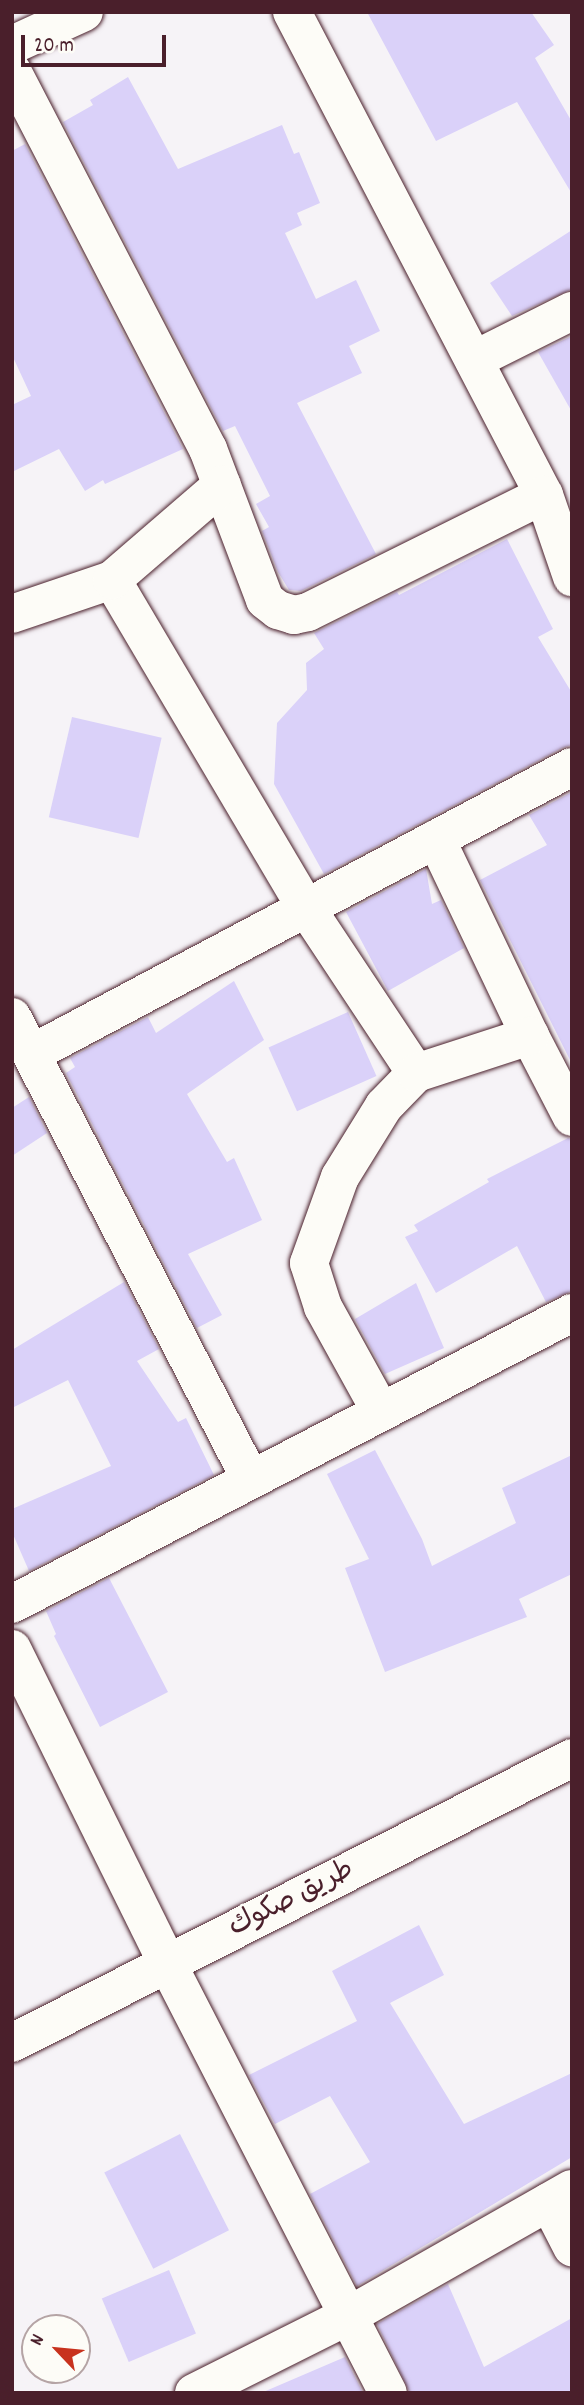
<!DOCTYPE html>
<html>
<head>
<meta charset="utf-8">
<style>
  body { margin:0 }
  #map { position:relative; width:584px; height:2405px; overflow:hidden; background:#f6f3f7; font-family:Dekko,"Playpen Sans Arabic",sans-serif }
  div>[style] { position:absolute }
  .building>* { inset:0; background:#dad1f9; transform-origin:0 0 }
  .roads { filter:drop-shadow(0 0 2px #4a1f2b) drop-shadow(0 0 2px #4a1f2b) }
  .minor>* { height:38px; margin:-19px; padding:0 19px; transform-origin:19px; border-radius:19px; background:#fdfcf7 }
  span { translate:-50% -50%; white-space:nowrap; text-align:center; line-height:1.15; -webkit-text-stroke:5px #fdfcf7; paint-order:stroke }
  .street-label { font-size:28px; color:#4a1f2b }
  .frame { position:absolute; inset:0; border:14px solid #4a1f2b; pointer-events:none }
  .north { position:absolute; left:21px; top:2314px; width:70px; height:70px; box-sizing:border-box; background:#fdfcf7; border:2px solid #b5a4a5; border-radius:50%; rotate:296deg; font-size:19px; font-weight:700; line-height:28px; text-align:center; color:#4a1f2b }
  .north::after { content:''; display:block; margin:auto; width:24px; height:32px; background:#c8321e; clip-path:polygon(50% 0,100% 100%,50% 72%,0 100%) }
  .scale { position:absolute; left:21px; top:35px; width:145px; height:32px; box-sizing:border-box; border:4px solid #4a1f2b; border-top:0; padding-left:9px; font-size:21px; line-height:24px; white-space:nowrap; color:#4a1f2b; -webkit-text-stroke:5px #fdfcf7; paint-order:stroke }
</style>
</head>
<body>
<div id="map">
  <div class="building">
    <div style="clip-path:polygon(367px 12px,531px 12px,554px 45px,535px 58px,572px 122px,572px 194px,517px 102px,436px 141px)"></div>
    <div style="clip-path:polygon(128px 77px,178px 169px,282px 125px,294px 154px,299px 152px,320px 203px,297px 213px,302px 225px,285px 233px,316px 299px,356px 280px,380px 331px,349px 346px,362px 373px,297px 403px,376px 554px,301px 591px,289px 590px,278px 572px,262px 531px,269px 527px,256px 504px,270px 496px,235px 426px,223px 431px,63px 122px,93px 105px,90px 100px)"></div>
    <div style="clip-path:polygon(25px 144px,183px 449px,105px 484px,103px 480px,85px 491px,59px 449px,12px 472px,12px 405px,31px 396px,12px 355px,12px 151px)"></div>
    <div style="clip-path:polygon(572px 230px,572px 289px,512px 316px,490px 283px)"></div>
    <div style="clip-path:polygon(572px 336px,572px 412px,538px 352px)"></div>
    <div style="clip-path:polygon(507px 539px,553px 629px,538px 637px,572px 693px,572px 745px,562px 748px,324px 874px,274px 784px,277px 723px,307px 690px,306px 663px,324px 649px,314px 633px,397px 592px,399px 595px)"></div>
    <div style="left:72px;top:717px;width:92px;height:103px;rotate:13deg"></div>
    <div style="clip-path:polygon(572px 792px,572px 1064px,480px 880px,547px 845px,529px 815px)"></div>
    <div style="clip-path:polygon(426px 869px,432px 904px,441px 900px,464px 948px,388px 991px,346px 912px)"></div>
    <div style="clip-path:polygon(234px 981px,264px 1040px,187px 1094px,227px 1162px,234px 1158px,262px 1220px,188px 1254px,222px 1315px,197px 1328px,66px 1073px,75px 1067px,70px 1058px,148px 1017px,156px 1033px)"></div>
    <div style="left:348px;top:1012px;width:70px;height:87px;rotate:66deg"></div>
    <div style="clip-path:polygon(29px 1097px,47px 1133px,12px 1156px,12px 1108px)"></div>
    <div style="clip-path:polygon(568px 1138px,572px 1139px,572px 1291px,546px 1302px,517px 1246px,436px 1293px,405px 1237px,418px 1231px,414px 1225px,489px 1182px,487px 1179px)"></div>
    <div style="clip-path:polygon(124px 1282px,159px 1349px,137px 1361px,178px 1422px,186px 1418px,214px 1475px,29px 1571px,12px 1532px,12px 1509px,111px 1466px,68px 1380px,12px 1408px,12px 1350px)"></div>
    <div style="clip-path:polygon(416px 1283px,444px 1348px,385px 1374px,355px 1319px)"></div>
    <div style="clip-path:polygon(375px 1450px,422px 1539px,432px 1566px,516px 1523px,502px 1488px,572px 1455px,572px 1574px,519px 1599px,527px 1617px,385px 1672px,345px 1568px,369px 1559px,327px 1474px)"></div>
    <div style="clip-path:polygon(109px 1578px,168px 1692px,100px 1727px,54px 1636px,56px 1634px,46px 1611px)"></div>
    <div style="clip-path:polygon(419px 1925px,444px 1975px,390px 2003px,464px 2124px,572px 2073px,572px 2157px,357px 2286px,310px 2194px,370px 2162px,330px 2096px,275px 2124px,249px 2075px,357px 2021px,332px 1971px)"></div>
    <div style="left:180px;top:2134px;width:108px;height:85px;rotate:63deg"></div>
    <div style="left:169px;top:2270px;width:69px;height:73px;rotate:67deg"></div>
    <div style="clip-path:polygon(448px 2284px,484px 2367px,572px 2318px,572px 2393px,410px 2393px,377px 2324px)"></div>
    <div style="clip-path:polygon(345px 2357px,363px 2393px,261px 2393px)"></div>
  </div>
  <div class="roads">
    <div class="minor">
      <div style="left:292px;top:12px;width:545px;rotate:62.45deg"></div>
      <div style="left:544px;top:495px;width:87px;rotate:71.1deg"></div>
      <div style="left:12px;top:45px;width:79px;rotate:-24.6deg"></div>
      <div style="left:12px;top:71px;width:426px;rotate:62.6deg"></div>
      <div style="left:208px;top:449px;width:161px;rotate:69.3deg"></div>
      <div style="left:265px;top:600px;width:16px;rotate:38deg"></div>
      <div style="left:278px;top:610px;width:17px;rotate:17deg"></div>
      <div style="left:294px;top:615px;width:14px;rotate:-12deg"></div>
      <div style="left:308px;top:612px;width:263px;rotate:-26.4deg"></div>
      <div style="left:474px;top:360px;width:110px;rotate:-26.6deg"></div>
      <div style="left:112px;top:580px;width:379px;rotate:59.4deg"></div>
      <div style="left:305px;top:906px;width:201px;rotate:56.4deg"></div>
      <div style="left:12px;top:614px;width:106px;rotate:-18.8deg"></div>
      <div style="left:112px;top:580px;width:145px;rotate:-40.8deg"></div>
      <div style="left:436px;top:839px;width:218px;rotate:64.5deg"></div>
      <div style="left:530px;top:1036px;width:91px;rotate:62.6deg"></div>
      <div style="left:12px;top:1017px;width:521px;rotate:62.7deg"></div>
      <div style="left:31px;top:1054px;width:612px;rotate:-27.95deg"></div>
      <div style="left:381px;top:1412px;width:120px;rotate:-118.9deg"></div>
      <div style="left:323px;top:1307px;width:46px;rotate:-107.7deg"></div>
      <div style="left:309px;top:1263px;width:91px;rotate:-70.2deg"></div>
      <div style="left:340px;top:1177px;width:84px;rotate:-58.2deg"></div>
      <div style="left:384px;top:1106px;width:46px;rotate:-45.9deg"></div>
      <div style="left:416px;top:1073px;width:120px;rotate:-18deg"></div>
      <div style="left:12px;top:1604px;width:631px;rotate:-27.46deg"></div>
      <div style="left:12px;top:1649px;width:350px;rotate:63.7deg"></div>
      <div style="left:167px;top:1963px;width:483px;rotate:62.8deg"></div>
      <div style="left:12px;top:2043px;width:628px;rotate:-26.97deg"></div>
      <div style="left:549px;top:2202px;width:51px;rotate:62.9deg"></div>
      <div style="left:194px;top:2393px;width:172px;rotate:-26.6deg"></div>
      <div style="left:348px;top:2316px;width:257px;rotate:-29.6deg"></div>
    </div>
  </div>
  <div class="street-label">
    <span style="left:292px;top:1900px;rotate:-27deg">طريق صكوك</span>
  </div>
  <div class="frame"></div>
  <div class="north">N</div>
  <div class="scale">20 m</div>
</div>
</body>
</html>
